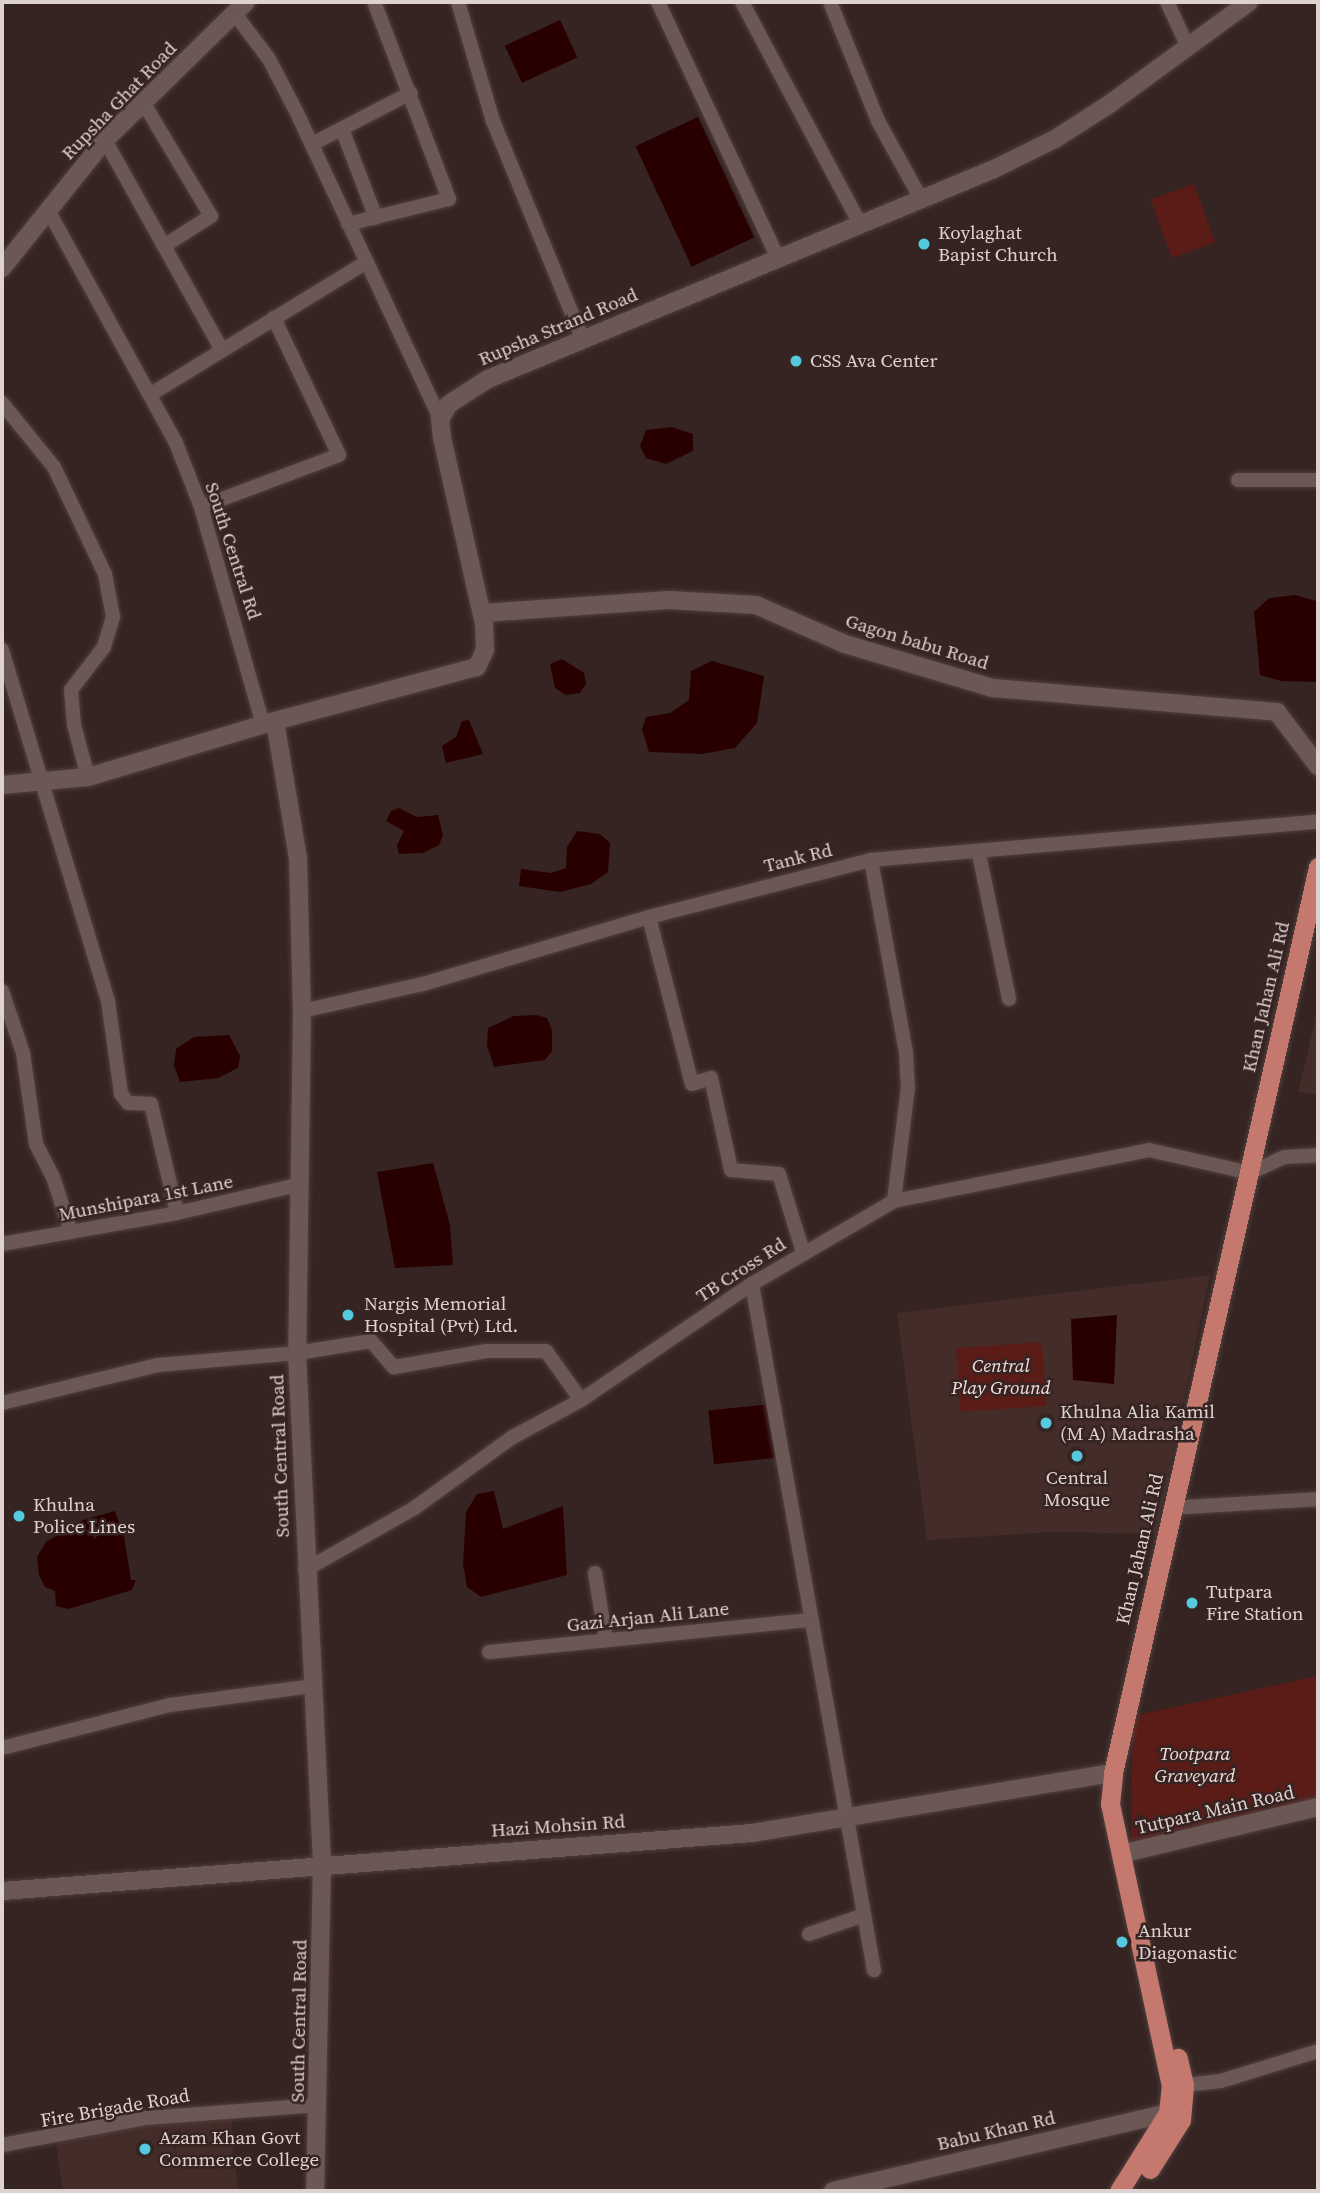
<!DOCTYPE html>
<html>
<head>
<meta charset="utf-8">
<style>
  body { margin:0 }
  #map { position:relative; width:1320px; height:2193px; overflow:hidden; background:#362422; font-family:"Source Serif 4",serif }
  div>[style] { position:absolute }
  .built>* { inset:0; background:#442c29 }
  .green>* { inset:0; background:#5b1c18; transform-origin:0 0 }
  .water>* { inset:0; background:#290000; transform-origin:0 0 }
  .roads { filter:drop-shadow(0 0 2px #4f403e) drop-shadow(0 0 2px #4f403e) }
  .minor>* { height:14px; margin:-7px; padding:0 7px; transform-origin:7px; border-radius:7px; background:#6b5754 }
  .tertiary>* { height:18px; margin:-9px; padding:0 9px; transform-origin:9px; border-radius:9px; background:#6b5754 }
  .trunk>* { height:19px; margin:-9.5px; padding:0 9.5px; transform-origin:9.5px; border-radius:9.5px; background:#c4786e }
  .dots>* { width:19px; height:19px; translate:-50% -50%; box-sizing:border-box; border:4px solid #362422; border-radius:50% }
  span { translate:-50% -50%; white-space:nowrap; text-align:center; line-height:1.15; -webkit-text-stroke:5px #362422; paint-order:stroke }
  .street-label { font-size:19px; color:#ded2d0 }
  .poi-label { font-size:19px; color:#ded2d0 }
  .left { translate:0 -50%; text-align:left }
  .park-label { font-size:19px; color:#f2dbd8; font-style:italic }
  .frame { position:absolute; inset:0; border:4px solid #ded2d0; pointer-events:none }
</style>
</head>
<body>
<div id="map">
  <div class="built">
    <div style="clip-path:polygon(1318px 1009px,1318px 1094px,1298px 1092px)"></div>
    <div style="clip-path:polygon(1210px 1275px,1156px 1534px,1052px 1532px,927px 1540px,897px 1313px)"></div>
    <div style="clip-path:polygon(232px 2113px,233px 2160px,240px 2191px,63px 2191px,55px 2138px)"></div>
  </div>
  <div class="green">
    <div style="left:1194px;top:184px;width:62px;height:46px;rotate:70deg"></div>
    <div style="left:1042px;top:1342px;width:64px;height:86px;rotate:86deg"></div>
    <div style="clip-path:polygon(1318px 1676px,1318px 1800px,1131px 1841px,1133px 1716px)"></div>
  </div>
  <div class="water">
    <div style="left:560px;top:20px;width:41px;height:61px;rotate:65deg"></div>
    <div style="left:698px;top:117px;width:133px;height:69px;rotate:65deg"></div>
    <div style="clip-path:polygon(672px 427px,693px 434px,693px 451px,666px 464px,646px 458px,640px 446px,646px 430px)"></div>
    <div style="clip-path:polygon(1295px 595px,1316px 601px,1318px 598px,1318px 682px,1281px 681px,1260px 675px,1254px 612px,1269px 598px)"></div>
    <div style="clip-path:polygon(562px 659px,584px 673px,586px 684px,580px 693px,566px 695px,555px 688px,550px 664px)"></div>
    <div style="clip-path:polygon(712px 661px,764px 676px,757px 723px,735px 748px,702px 754px,649px 752px,642px 729px,646px 717px,670px 713px,689px 700px,691px 671px)"></div>
    <div style="clip-path:polygon(469px 720px,483px 754px,446px 763px,442px 746px,456px 737px,462px 721px)"></div>
    <div style="clip-path:polygon(399px 808px,417px 817px,438px 815px,443px 835px,439px 845px,423px 853px,399px 854px,397px 845px,404px 831px,386px 821px,391px 811px)"></div>
    <div style="clip-path:polygon(577px 831px,600px 834px,610px 843px,608px 872px,591px 884px,560px 892px,519px 886px,521px 869px,551px 873px,566px 868px,567px 847px)"></div>
    <div style="clip-path:polygon(536px 1015px,547px 1018px,552px 1030px,552px 1051px,545px 1060px,494px 1067px,487px 1046px,488px 1028px,514px 1016px)"></div>
    <div style="clip-path:polygon(229px 1035px,240px 1056px,238px 1068px,218px 1078px,180px 1082px,174px 1066px,176px 1049px,194px 1037px)"></div>
    <div style="clip-path:polygon(433px 1163px,450px 1225px,453px 1265px,395px 1268px,377px 1172px)"></div>
    <div style="clip-path:polygon(1117px 1315px,1114px 1384px,1073px 1380px,1071px 1319px)"></div>
    <div style="left:770px;top:1404px;width:54px;height:62px;rotate:84deg"></div>
    <div style="clip-path:polygon(494px 1491px,503px 1529px,563px 1506px,567px 1575px,481px 1597px,467px 1587px,463px 1564px,466px 1512px,477px 1494px)"></div>
    <div style="clip-path:polygon(115px 1511px,124px 1536px,131px 1580px,136px 1580px,132px 1590px,68px 1609px,56px 1606px,55px 1591px,45px 1587px,39px 1575px,37px 1557px,46px 1542px,83px 1520px)"></div>
  </div>
  <div class="roads">
    <div class="minor">
      <div style="left:458px;top:2px;width:124px;rotate:73.6deg"></div>
      <div style="left:493px;top:121px;width:235px;rotate:67.7deg"></div>
      <div style="left:658px;top:2px;width:283px;rotate:64.9deg"></div>
      <div style="left:742px;top:2px;width:251px;rotate:62deg"></div>
      <div style="left:830px;top:2px;width:128px;rotate:68deg"></div>
      <div style="left:878px;top:121px;width:87px;rotate:61.1deg"></div>
      <div style="left:1167px;top:2px;width:50px;rotate:65deg"></div>
      <div style="left:235px;top:14px;width:56px;rotate:52.9deg"></div>
      <div style="left:269px;top:59px;width:59px;rotate:62.6deg"></div>
      <div style="left:296px;top:111px;width:340px;rotate:64.9deg"></div>
      <div style="left:143px;top:102px;width:133px;rotate:59.2deg"></div>
      <div style="left:211px;top:216px;width:56px;rotate:147.4deg"></div>
      <div style="left:342px;top:129px;width:95px;rotate:69.1deg"></div>
      <div style="left:105px;top:140px;width:240px;rotate:60.9deg"></div>
      <div style="left:312px;top:144px;width:111px;rotate:-27.3deg"></div>
      <div style="left:48px;top:210px;width:266px;rotate:61.2deg"></div>
      <div style="left:176px;top:443px;width:69px;rotate:68.7deg"></div>
      <div style="left:201px;top:507px;width:226px;rotate:74.1deg"></div>
      <div style="left:348px;top:224px;width:104px;rotate:-13.9deg"></div>
      <div style="left:449px;top:199px;width:211px;rotate:-110.8deg"></div>
      <div style="left:151px;top:394px;width:252px;rotate:-31.5deg"></div>
      <div style="left:2px;top:403px;width:82px;rotate:50.9deg"></div>
      <div style="left:54px;top:467px;width:119px;rotate:64.5deg"></div>
      <div style="left:105px;top:574px;width:44px;rotate:79.5deg"></div>
      <div style="left:113px;top:617px;width:31px;rotate:107deg"></div>
      <div style="left:104px;top:647px;width:54px;rotate:127.5deg"></div>
      <div style="left:71px;top:690px;width:35px;rotate:85deg"></div>
      <div style="left:74px;top:725px;width:54px;rotate:74.9deg"></div>
      <div style="left:1238px;top:480px;width:80px"></div>
      <div style="left:201px;top:507px;width:147px;rotate:-20.6deg"></div>
      <div style="left:339px;top:455px;width:152px;rotate:-115.4deg"></div>
      <div style="left:2px;top:650px;width:367px;rotate:73.2deg"></div>
      <div style="left:108px;top:1001px;width:94px;rotate:82deg"></div>
      <div style="left:121px;top:1094px;width:11px;rotate:52deg"></div>
      <div style="left:128px;top:1103px;width:23px;rotate:2deg"></div>
      <div style="left:151px;top:1104px;width:112px;rotate:76.6deg"></div>
      <div style="left:979px;top:854px;width:148px;rotate:78.3deg"></div>
      <div style="left:871px;top:860px;width:195px;rotate:79.7deg"></div>
      <div style="left:906px;top:1052px;width:35px;rotate:87deg"></div>
      <div style="left:908px;top:1087px;width:115px;rotate:97deg"></div>
      <div style="left:649px;top:917px;width:172px;rotate:75.6deg"></div>
      <div style="left:692px;top:1084px;width:20px;rotate:-18deg"></div>
      <div style="left:711px;top:1078px;width:94px;rotate:77.7deg"></div>
      <div style="left:731px;top:1170px;width:48px;rotate:4.8deg"></div>
      <div style="left:779px;top:1174px;width:82px;rotate:72.9deg"></div>
      <div style="left:2px;top:991px;width:65px;rotate:71.3deg"></div>
      <div style="left:23px;top:1053px;width:92px;rotate:81.9deg"></div>
      <div style="left:36px;top:1144px;width:37px;rotate:63deg"></div>
      <div style="left:53px;top:1177px;width:58px;rotate:71.9deg"></div>
      <div style="left:302px;top:1011px;width:124px;rotate:-12.6deg"></div>
      <div style="left:423px;top:984px;width:236px;rotate:-16.5deg"></div>
      <div style="left:649px;top:917px;width:229px;rotate:-14.4deg"></div>
      <div style="left:871px;top:860px;width:449px;rotate:-4.9deg"></div>
      <div style="left:2px;top:1244px;width:178px;rotate:-10deg"></div>
      <div style="left:177px;top:1213px;width:123px;rotate:-13.1deg"></div>
      <div style="left:752px;top:1284px;width:697px;rotate:79.92deg"></div>
      <div style="left:2px;top:1403px;width:161px;rotate:-13.7deg"></div>
      <div style="left:158px;top:1365px;width:140px;rotate:-4.9deg"></div>
      <div style="left:297px;top:1353px;width:75px;rotate:-9.2deg"></div>
      <div style="left:371px;top:1341px;width:35px;rotate:49deg"></div>
      <div style="left:394px;top:1367px;width:94px;rotate:-9.8deg"></div>
      <div style="left:487px;top:1351px;width:59px"></div>
      <div style="left:546px;top:1351px;width:60px;rotate:54.5deg"></div>
      <div style="left:1184px;top:1507px;width:134px;rotate:-3.4deg"></div>
      <div style="left:305px;top:1570px;width:124px;rotate:-29.5deg"></div>
      <div style="left:413px;top:1509px;width:121px;rotate:-35.9deg"></div>
      <div style="left:511px;top:1438px;width:80px;rotate:-28.5deg"></div>
      <div style="left:581px;top:1400px;width:207px;rotate:-34.2deg"></div>
      <div style="left:752px;top:1284px;width:164px;rotate:-30.3deg"></div>
      <div style="left:894px;top:1201px;width:260px;rotate:-11.3deg"></div>
      <div style="left:1149px;top:1150px;width:104px;rotate:12.8deg"></div>
      <div style="left:1250px;top:1173px;width:38px;rotate:-25deg"></div>
      <div style="left:1285px;top:1157px;width:33px;rotate:-3deg"></div>
      <div style="left:595px;top:1573px;width:68px;rotate:80.7deg"></div>
      <div style="left:489px;top:1652px;width:324px;rotate:-5.7deg"></div>
      <div style="left:2px;top:1748px;width:173px;rotate:-14.4deg"></div>
      <div style="left:170px;top:1705px;width:143px;rotate:-7.6deg"></div>
      <div style="left:809px;top:1934px;width:58px;rotate:-19.1deg"></div>
      <div style="left:1176px;top:2086px;width:45px;rotate:-6.3deg"></div>
      <div style="left:1221px;top:2081px;width:102px;rotate:-17.2deg"></div>
      <div style="left:2px;top:2145px;width:147px;rotate:-10.6deg"></div>
      <div style="left:146px;top:2118px;width:173px;rotate:-4.3deg"></div>
    </div>
    <div class="tertiary">
      <div style="left:2px;top:268px;width:164px;rotate:-51.2deg"></div>
      <div style="left:105px;top:140px;width:197px;rotate:-44.4deg"></div>
      <div style="left:483px;top:613px;width:186px;rotate:-4deg"></div>
      <div style="left:669px;top:600px;width:87px;rotate:3.3deg"></div>
      <div style="left:756px;top:605px;width:97px;rotate:23.7deg"></div>
      <div style="left:845px;top:644px;width:154px;rotate:16.6deg"></div>
      <div style="left:993px;top:688px;width:285px;rotate:4.8deg"></div>
      <div style="left:1277px;top:712px;width:68px;rotate:52.8deg"></div>
      <div style="left:275px;top:721px;width:140px;rotate:80.5deg"></div>
      <div style="left:298px;top:859px;width:152px;rotate:88.5deg"></div>
      <div style="left:302px;top:1011px;width:342px;rotate:90.8deg"></div>
      <div style="left:297px;top:1353px;width:511px;rotate:87.19deg"></div>
      <div style="left:322px;top:1863px;width:328px;rotate:91.2deg"></div>
      <div style="left:2px;top:785px;width:86px;rotate:-5.3deg"></div>
      <div style="left:88px;top:777px;width:195px;rotate:-16.7deg"></div>
      <div style="left:275px;top:721px;width:209px;rotate:-15deg"></div>
      <div style="left:477px;top:667px;width:19px;rotate:-65deg"></div>
      <div style="left:485px;top:650px;width:26px;rotate:-92deg"></div>
      <div style="left:484px;top:624px;width:192px;rotate:-102.7deg"></div>
      <div style="left:442px;top:437px;width:18px;rotate:-96deg"></div>
      <div style="left:440px;top:419px;width:17px;rotate:-59deg"></div>
      <div style="left:449px;top:404px;width:46px;rotate:-32.7deg"></div>
      <div style="left:488px;top:379px;width:548px;rotate:-22.54deg"></div>
      <div style="left:994px;top:169px;width:68px;rotate:-26.2deg"></div>
      <div style="left:1055px;top:139px;width:67px;rotate:-32.7deg"></div>
      <div style="left:1111px;top:103px;width:171px;rotate:-36.2deg"></div>
      <div style="left:1121px;top:1854px;width:203px;rotate:-13.4deg"></div>
      <div style="left:2px;top:1891px;width:753px;rotate:-4.42deg"></div>
      <div style="left:753px;top:1833px;width:365px;rotate:-9.5deg"></div>
      <div style="left:833px;top:2191px;width:344px;rotate:-13.1deg"></div>
    </div>
    <div class="trunk">
      <div style="left:1150px;top:2169px;width:58px;rotate:-57.7deg"></div>
      <div style="left:1181px;top:2120px;width:35px;rotate:-85deg"></div>
      <div style="left:1184px;top:2085px;width:28px;rotate:-103deg"></div>
      <div style="left:1119px;top:2191px;width:92px;rotate:-57.9deg"></div>
      <div style="left:1168px;top:2113px;width:27px;rotate:-84deg"></div>
      <div style="left:1171px;top:2086px;width:289px;rotate:-102.2deg"></div>
      <div style="left:1110px;top:1804px;width:31px;rotate:-84deg"></div>
      <div style="left:1113px;top:1773px;width:929px;rotate:-77.25deg"></div>
    </div>
  </div>
  <div class="dots">
    <div style="left:924px;top:244px;background:#55cade"></div>
    <div style="left:796px;top:361px;background:#55cade"></div>
    <div style="left:348px;top:1315px;background:#55cade"></div>
    <div style="left:1046px;top:1423px;background:#55cade"></div>
    <div style="left:1077px;top:1456px;background:#55cade"></div>
    <div style="left:19px;top:1516px;background:#55cade"></div>
    <div style="left:1192px;top:1603px;background:#55cade"></div>
    <div style="left:1122px;top:1942px;background:#55cade"></div>
    <div style="left:145px;top:2149px;background:#55cade"></div>
  </div>
  <div class="street-label">
    <span style="left:119px;top:101px;rotate:-46deg">Rupsha Ghat Road</span>
    <span style="left:558px;top:327px;rotate:-23deg">Rupsha Strand Road</span>
    <span style="left:233px;top:551px;rotate:72deg">South Central Rd</span>
    <span style="left:917px;top:642px;rotate:17deg">Gagon babu Road</span>
    <span style="left:798px;top:858px;rotate:-14deg">Tank Rd</span>
    <span style="left:1266px;top:997px;rotate:-77deg">Khan Jahan Ali Rd</span>
    <span style="left:146px;top:1198px;rotate:-11deg">Munshipara 1st Lane</span>
    <span style="left:741px;top:1270px;rotate:-33deg">TB Cross Rd</span>
    <span style="left:280px;top:1456px;rotate:-92deg">South Central Road</span>
    <span style="left:1140px;top:1549px;rotate:-77deg">Khan Jahan Ali Rd</span>
    <span style="left:648px;top:1617px;rotate:-6deg">Gazi Arjan Ali Lane</span>
    <span style="left:1215px;top:1810px;rotate:-13deg">Tutpara Main Road</span>
    <span style="left:558px;top:1826px;rotate:-4deg">Hazi Mohsin Rd</span>
    <span style="left:299px;top:2021px;rotate:-89deg">South Central Road</span>
    <span style="left:115px;top:2108px;rotate:-10deg">Fire Brigade Road</span>
    <span style="left:996px;top:2131px;rotate:-13deg">Babu Khan Rd</span>
  </div>
  <div class="poi-label">
    <span class="left" style="left:938px;top:244px">Koylaghat<br>Bapist Church</span>
    <span class="left" style="left:810px;top:361px">CSS Ava Center</span>
    <span class="left" style="left:364px;top:1315px">Nargis Memorial<br>Hospital (Pvt) Ltd.</span>
    <span class="left" style="left:1060px;top:1423px">Khulna Alia Kamil<br>(M A) Madrasha</span>
    <span style="left:1077px;top:1489px">Central<br>Mosque</span>
    <span class="left" style="left:33px;top:1516px">Khulna<br>Police Lines</span>
    <span class="left" style="left:1206px;top:1603px">Tutpara<br>Fire Station</span>
    <span class="left" style="left:1138px;top:1942px">Ankur<br>Diagonastic</span>
    <span class="left" style="left:159px;top:2149px">Azam Khan Govt<br>Commerce College</span>
  </div>
  <div class="park-label">
    <span style="left:1001px;top:1377px">Central<br>Play Ground</span>
    <span style="left:1195px;top:1765px">Tootpara<br>Graveyard</span>
  </div>
  <div class="frame"></div>
</div>
</body>
</html>
